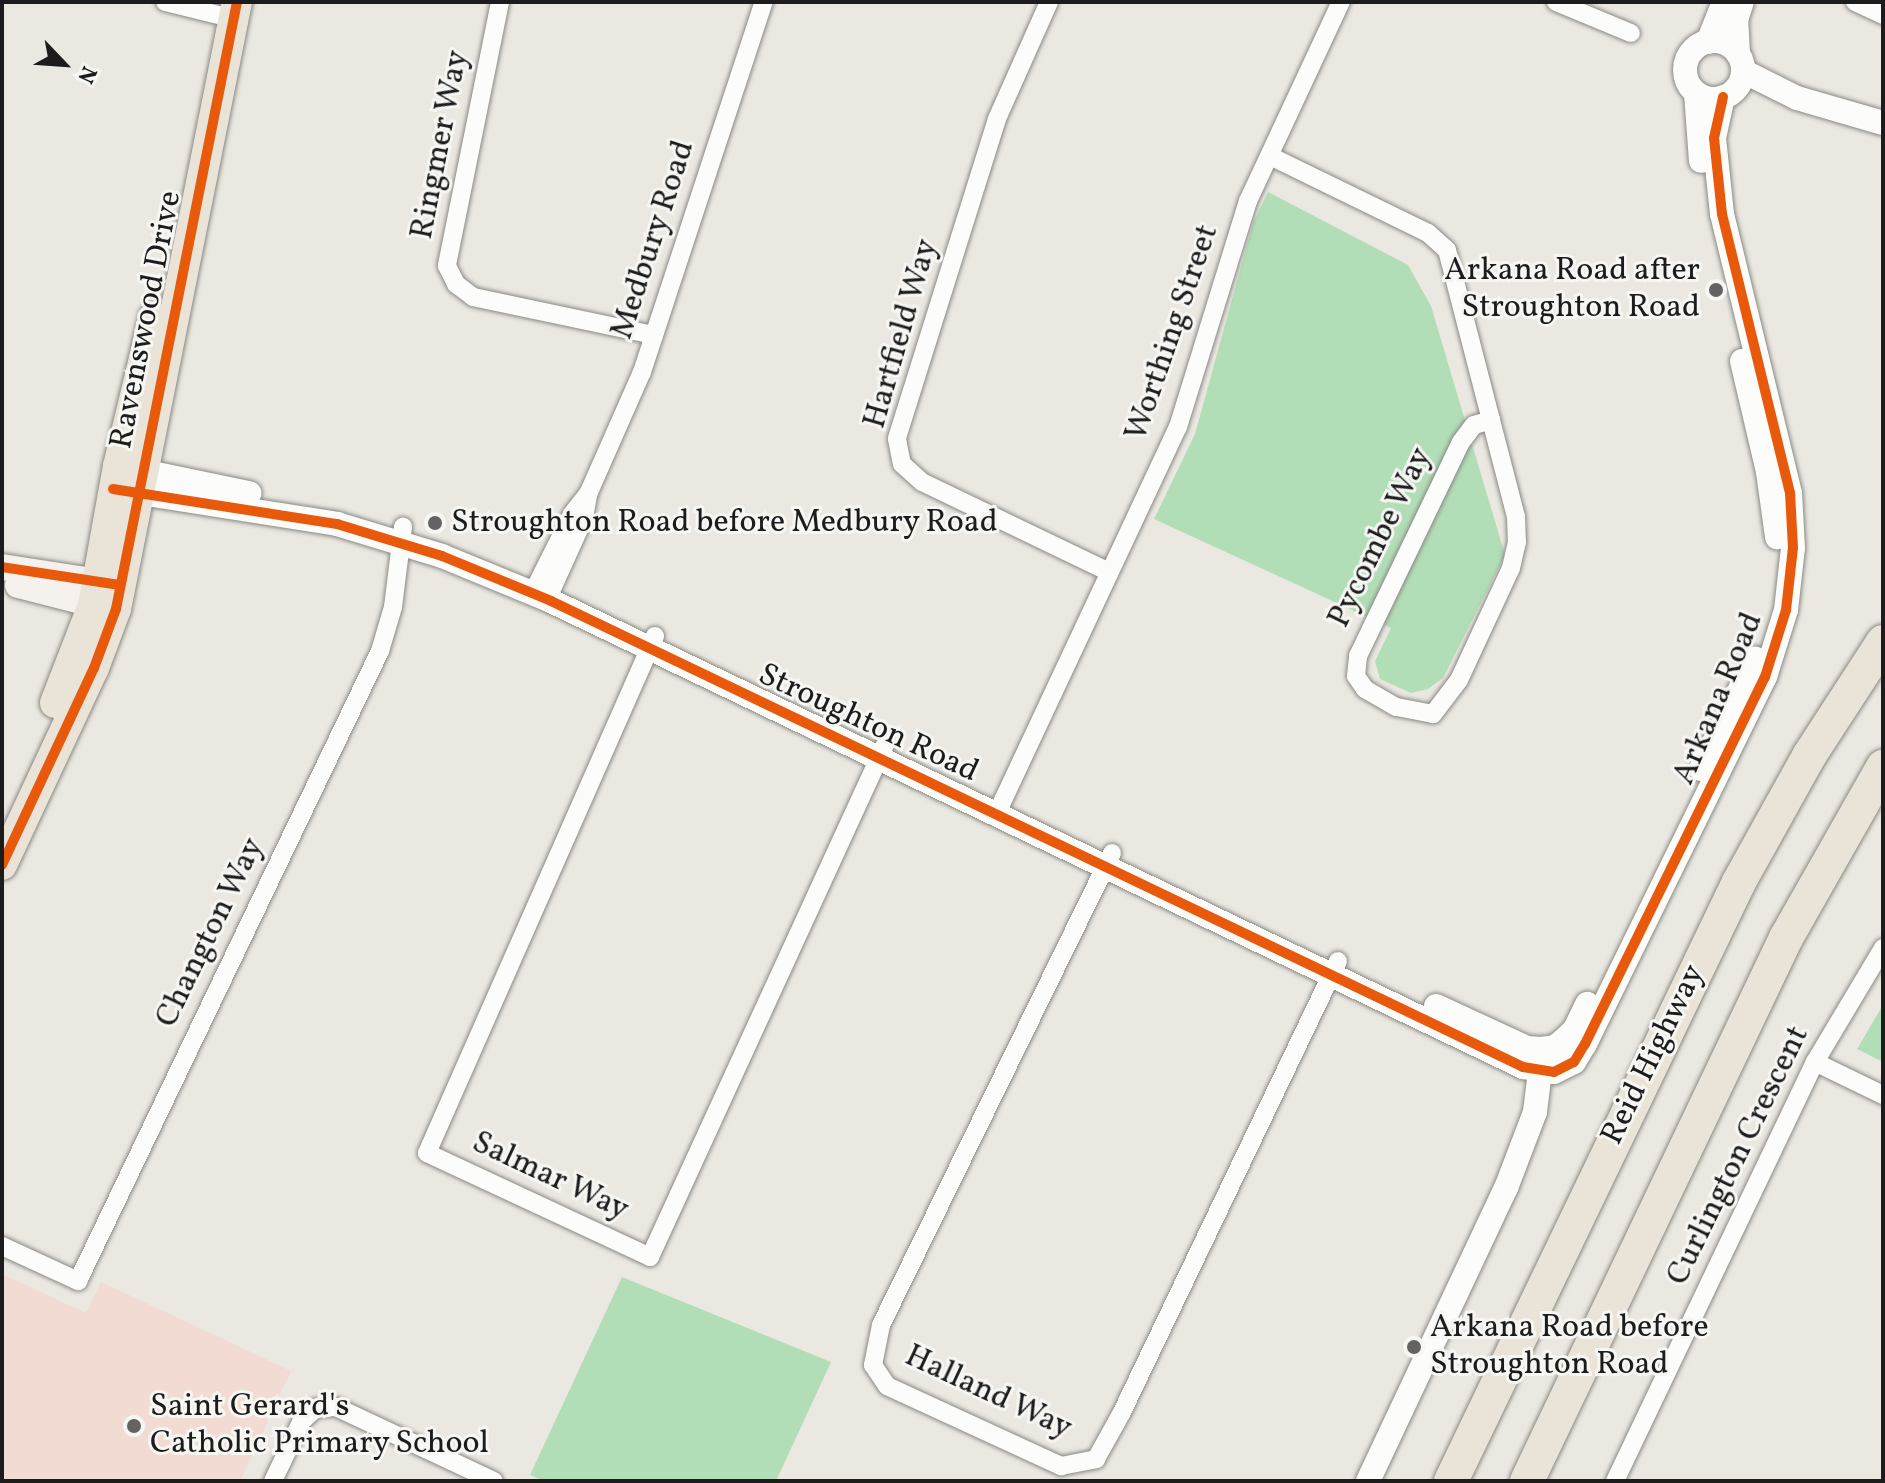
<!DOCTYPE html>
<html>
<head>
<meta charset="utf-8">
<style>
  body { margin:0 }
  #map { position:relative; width:1885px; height:1483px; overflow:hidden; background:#eae8e0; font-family:Vollkorn,serif }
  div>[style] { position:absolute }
  .built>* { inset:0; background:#f1dbd2 }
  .green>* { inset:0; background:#b2deb7 }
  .roads { filter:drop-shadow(0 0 2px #8a8985) drop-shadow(0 0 2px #8a8985) }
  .minor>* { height:18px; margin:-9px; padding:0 9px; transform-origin:9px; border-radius:9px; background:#fcfcfa }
  .tertiary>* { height:24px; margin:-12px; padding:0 12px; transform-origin:12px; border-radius:12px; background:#fcfcfa }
  .tertiary>.ring { margin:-12px; padding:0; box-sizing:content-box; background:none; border:24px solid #fcfcfa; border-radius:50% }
  .secondary>* { height:26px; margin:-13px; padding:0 13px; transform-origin:13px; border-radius:13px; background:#f5f1ec }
  .primary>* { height:30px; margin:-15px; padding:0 15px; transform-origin:15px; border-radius:15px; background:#eae3d8 }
  .motorway>* { height:34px; margin:-17px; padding:0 17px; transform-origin:17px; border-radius:17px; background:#eae3d8 }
  .cycleway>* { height:10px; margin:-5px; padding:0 5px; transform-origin:5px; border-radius:5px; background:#e8590c }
  .dots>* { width:22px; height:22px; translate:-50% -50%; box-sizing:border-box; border:4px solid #f6f6f2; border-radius:50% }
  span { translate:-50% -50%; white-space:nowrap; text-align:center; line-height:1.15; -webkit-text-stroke:6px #f6f6f2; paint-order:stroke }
  .street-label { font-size:32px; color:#1c1c1c }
  .poi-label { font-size:32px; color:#1c1c1c }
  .right { translate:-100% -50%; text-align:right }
  .left { translate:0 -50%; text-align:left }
  .frame { position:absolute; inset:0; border:4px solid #1c1c1c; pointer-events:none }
  .north { position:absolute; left:24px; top:24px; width:80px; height:80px; -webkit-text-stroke:6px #f6f6f2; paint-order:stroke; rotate:115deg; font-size:22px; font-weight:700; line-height:32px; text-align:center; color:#1c1c1c }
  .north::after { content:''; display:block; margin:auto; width:28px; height:36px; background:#1c1c1c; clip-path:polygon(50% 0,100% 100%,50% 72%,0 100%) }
</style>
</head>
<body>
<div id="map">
  <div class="built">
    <div style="clip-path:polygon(2px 1274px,86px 1313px,101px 1282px,291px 1371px,240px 1481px,2px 1481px)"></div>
  </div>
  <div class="green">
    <div style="clip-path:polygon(1268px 192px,1408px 265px,1431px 306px,1505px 555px,1443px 678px,1428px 689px,1411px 693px,1380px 679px,1375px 661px,1391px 628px,1154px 519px,1195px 434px,1253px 223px)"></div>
    <div style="clip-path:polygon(1883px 1005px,1883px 1062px,1857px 1049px)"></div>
    <div style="clip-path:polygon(622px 1277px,831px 1362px,776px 1481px,544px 1481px,530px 1475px)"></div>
  </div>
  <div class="roads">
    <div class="minor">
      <div style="left:165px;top:2px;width:71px;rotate:13.8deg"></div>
      <div style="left:500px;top:2px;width:269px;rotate:101.4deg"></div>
      <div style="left:447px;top:266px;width:20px;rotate:63deg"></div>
      <div style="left:456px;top:284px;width:21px;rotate:37deg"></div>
      <div style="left:473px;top:297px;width:185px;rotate:11.9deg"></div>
      <div style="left:1049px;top:2px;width:128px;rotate:114deg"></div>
      <div style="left:997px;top:119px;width:335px;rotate:107.4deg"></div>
      <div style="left:897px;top:439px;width:25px;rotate:79deg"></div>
      <div style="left:902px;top:464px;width:27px;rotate:42deg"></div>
      <div style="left:922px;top:482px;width:208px;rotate:25.7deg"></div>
      <div style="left:1556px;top:2px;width:81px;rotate:22.5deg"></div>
      <div style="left:1855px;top:2px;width:31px;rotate:25deg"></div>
      <div style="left:1270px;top:156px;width:176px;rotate:26deg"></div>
      <div style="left:1428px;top:233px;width:25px;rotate:42deg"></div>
      <div style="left:1447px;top:250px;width:275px;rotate:75.5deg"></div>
      <div style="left:1516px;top:516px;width:26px;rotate:88deg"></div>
      <div style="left:1517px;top:542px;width:27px;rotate:103deg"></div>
      <div style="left:1511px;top:568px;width:123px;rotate:114.9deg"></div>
      <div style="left:1459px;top:680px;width:43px;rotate:127.4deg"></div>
      <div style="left:1433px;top:714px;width:38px;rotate:-169deg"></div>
      <div style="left:1396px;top:707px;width:36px;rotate:-150deg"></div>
      <div style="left:1365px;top:689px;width:16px;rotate:-125deg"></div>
      <div style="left:1356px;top:676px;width:20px;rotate:-84deg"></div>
      <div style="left:1358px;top:656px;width:237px;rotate:-64.3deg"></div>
      <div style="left:1461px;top:442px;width:21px;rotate:-53deg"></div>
      <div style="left:1474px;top:425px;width:18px;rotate:-16deg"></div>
      <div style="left:532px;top:594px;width:89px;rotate:-63.4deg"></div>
      <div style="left:572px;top:514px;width:28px;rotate:-52deg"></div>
      <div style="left:589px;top:492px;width:131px;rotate:-66.2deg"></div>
      <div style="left:642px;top:372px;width:390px;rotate:-71.8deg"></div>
      <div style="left:547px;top:600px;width:90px;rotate:-65.7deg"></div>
      <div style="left:584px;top:518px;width:23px;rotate:-80deg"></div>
      <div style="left:655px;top:636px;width:565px;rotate:113.8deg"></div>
      <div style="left:427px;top:1153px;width:246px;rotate:25deg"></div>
      <div style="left:650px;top:1257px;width:563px;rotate:-65.35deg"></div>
      <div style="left:997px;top:813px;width:426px;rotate:-64.9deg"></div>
      <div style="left:1178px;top:427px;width:237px;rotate:-72.8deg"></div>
      <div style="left:1248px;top:201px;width:220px;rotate:-65deg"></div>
      <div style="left:1112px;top:853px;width:525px;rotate:116.08deg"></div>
      <div style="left:881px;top:1325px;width:41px;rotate:101.3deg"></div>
      <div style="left:873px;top:1365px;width:25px;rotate:56deg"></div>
      <div style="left:887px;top:1386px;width:192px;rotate:24.7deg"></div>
      <div style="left:1061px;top:1466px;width:36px;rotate:-11deg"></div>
      <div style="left:1096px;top:1459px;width:54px;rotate:-61deg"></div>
      <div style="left:1122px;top:1412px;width:500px;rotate:-64.41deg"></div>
      <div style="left:1815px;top:1062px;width:76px;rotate:25.9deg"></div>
      <div style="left:2px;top:1246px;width:84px;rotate:24.7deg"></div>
      <div style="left:78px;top:1281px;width:699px;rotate:-64.39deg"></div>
      <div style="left:380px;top:651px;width:46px;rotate:-73.5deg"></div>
      <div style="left:393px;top:607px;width:81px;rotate:-82.9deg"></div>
      <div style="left:273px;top:1481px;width:65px;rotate:-64.6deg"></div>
      <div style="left:301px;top:1422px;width:21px;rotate:-43deg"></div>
      <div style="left:316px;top:1408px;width:20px;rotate:-3deg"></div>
      <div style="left:336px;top:1407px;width:174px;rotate:25.1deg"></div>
      <div style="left:1615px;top:1481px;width:464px;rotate:-64.5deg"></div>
      <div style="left:1815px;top:1062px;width:133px;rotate:-59.2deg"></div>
    </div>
    <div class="tertiary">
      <div class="ring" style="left:1685px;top:41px;width:34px;height:34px"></div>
      <div style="left:1708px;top:42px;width:43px;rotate:-68.2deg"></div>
      <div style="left:1738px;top:54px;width:34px;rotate:-93deg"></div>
      <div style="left:1736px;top:20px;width:19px;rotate:-72deg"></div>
      <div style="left:1743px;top:71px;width:60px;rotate:26.6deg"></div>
      <div style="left:1797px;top:98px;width:90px;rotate:16.2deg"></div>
      <div style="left:1696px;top:93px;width:68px;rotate:85.8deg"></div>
      <div style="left:1742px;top:361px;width:114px;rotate:76.8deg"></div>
      <div style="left:1768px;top:472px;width:66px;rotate:82.1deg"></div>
      <div style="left:128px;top:468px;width:124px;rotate:11.7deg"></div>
      <div style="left:121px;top:490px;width:219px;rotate:8.9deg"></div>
      <div style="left:337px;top:524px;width:110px;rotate:16.9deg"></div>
      <div style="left:442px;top:556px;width:118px;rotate:22.4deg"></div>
      <div style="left:551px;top:601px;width:1078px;rotate:25.61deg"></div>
      <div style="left:1523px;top:1067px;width:31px;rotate:9deg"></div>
      <div style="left:1554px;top:1072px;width:22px;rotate:-27deg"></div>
      <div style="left:1574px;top:1062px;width:21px;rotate:-59deg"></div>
      <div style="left:1585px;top:1044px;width:409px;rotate:-63.9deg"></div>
      <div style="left:1765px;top:677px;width:70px;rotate:-72.6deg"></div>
      <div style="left:1786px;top:610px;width:62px;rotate:-83.6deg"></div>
      <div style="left:1793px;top:548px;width:55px;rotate:-93.1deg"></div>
      <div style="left:1790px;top:493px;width:287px;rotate:-103.7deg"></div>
      <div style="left:1722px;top:214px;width:76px;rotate:-96deg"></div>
      <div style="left:1714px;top:138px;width:42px;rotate:-77.6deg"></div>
      <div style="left:1701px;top:769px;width:123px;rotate:-63.9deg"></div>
      <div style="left:1436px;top:1006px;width:100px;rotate:24.8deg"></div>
      <div style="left:1527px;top:1048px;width:14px;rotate:4deg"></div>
      <div style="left:1541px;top:1049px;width:14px;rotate:-8deg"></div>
      <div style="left:1555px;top:1047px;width:11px;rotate:-38deg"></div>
      <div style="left:1564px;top:1040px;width:16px;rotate:-45deg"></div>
      <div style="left:1575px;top:1029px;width:28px;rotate:-64deg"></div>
      <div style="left:1368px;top:1481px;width:324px;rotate:-64.8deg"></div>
      <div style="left:1506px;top:1188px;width:81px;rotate:-69.1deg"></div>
      <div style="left:1535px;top:1112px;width:57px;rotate:-83deg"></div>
    </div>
    <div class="secondary">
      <div style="left:2px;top:567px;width:116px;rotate:8.9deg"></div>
      <div style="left:18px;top:585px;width:97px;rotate:14.3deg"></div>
    </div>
    <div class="primary">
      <div style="left:55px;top:703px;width:105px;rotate:-68.8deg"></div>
      <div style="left:93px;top:605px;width:141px;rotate:-79.8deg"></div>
      <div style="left:118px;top:466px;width:153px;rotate:-76.4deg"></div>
      <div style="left:2px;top:865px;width:217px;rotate:-65deg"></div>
      <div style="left:94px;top:668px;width:63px;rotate:-69.6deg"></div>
      <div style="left:116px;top:609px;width:619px;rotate:-78.73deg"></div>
    </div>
    <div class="motorway">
      <div style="left:1451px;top:1481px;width:665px;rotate:-64.32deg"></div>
      <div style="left:1739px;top:882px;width:144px;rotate:-60.9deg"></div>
      <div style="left:1809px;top:756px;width:136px;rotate:-57deg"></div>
      <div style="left:1527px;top:1481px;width:602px;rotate:-64.5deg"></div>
      <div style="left:1786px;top:938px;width:197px;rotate:-60.4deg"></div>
    </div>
  </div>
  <div class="cycleway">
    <div style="left:113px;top:489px;width:227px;rotate:8.9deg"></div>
    <div style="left:337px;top:524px;width:110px;rotate:16.9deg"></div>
    <div style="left:442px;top:556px;width:118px;rotate:22.4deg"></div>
    <div style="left:551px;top:601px;width:1078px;rotate:25.61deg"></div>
    <div style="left:1523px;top:1067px;width:31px;rotate:9deg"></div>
    <div style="left:1554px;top:1072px;width:22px;rotate:-27deg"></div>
    <div style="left:1574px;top:1062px;width:21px;rotate:-59deg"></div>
    <div style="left:1585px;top:1044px;width:409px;rotate:-63.9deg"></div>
    <div style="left:1765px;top:677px;width:70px;rotate:-72.6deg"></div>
    <div style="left:1786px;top:610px;width:62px;rotate:-83.6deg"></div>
    <div style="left:1793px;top:548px;width:55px;rotate:-93.1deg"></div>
    <div style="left:1790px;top:493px;width:287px;rotate:-103.7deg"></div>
    <div style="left:1722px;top:214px;width:76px;rotate:-96deg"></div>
    <div style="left:1714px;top:138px;width:42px;rotate:-77.6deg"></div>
    <div style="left:2px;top:567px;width:119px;rotate:8.7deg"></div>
    <div style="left:2px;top:865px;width:217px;rotate:-65deg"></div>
    <div style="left:94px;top:668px;width:63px;rotate:-69.6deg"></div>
    <div style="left:116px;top:609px;width:619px;rotate:-78.73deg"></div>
  </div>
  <div class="dots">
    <div style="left:1716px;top:290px;background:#646361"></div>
    <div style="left:435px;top:523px;background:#646361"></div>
    <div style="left:1414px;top:1347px;background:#646361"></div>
    <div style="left:134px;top:1426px;background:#646361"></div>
  </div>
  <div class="street-label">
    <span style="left:441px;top:145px;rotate:-79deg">Ringmer Way</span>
    <span style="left:654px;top:240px;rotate:-72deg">Medbury Road</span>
    <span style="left:147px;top:320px;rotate:-79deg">Ravenswood Drive</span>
    <span style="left:1173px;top:333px;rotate:-71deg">Worthing Street</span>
    <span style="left:902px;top:334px;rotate:-74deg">Hartfield Way</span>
    <span style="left:1381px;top:538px;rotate:-64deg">Pycombe Way</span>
    <span style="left:1719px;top:699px;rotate:-67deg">Arkana Road</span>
    <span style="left:868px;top:724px;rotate:25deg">Stroughton Road</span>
    <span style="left:211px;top:933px;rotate:-64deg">Changton Way</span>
    <span style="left:1654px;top:1055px;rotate:-64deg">Reid Highway</span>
    <span style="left:1739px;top:1156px;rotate:-64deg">Curlington Crescent</span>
    <span style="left:550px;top:1177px;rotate:25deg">Salmar Way</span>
    <span style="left:988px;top:1393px;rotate:25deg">Halland Way</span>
  </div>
  <div class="poi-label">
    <span class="right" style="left:1700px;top:290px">Arkana Road after<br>Stroughton Road</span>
    <span class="left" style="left:451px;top:523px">Stroughton Road before Medbury Road</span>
    <span class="left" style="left:1430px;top:1347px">Arkana Road before<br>Stroughton Road</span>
    <span class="left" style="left:150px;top:1426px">Saint Gerard's<br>Catholic Primary School</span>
  </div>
  <div class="frame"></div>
  <div class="north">N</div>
</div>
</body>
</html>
